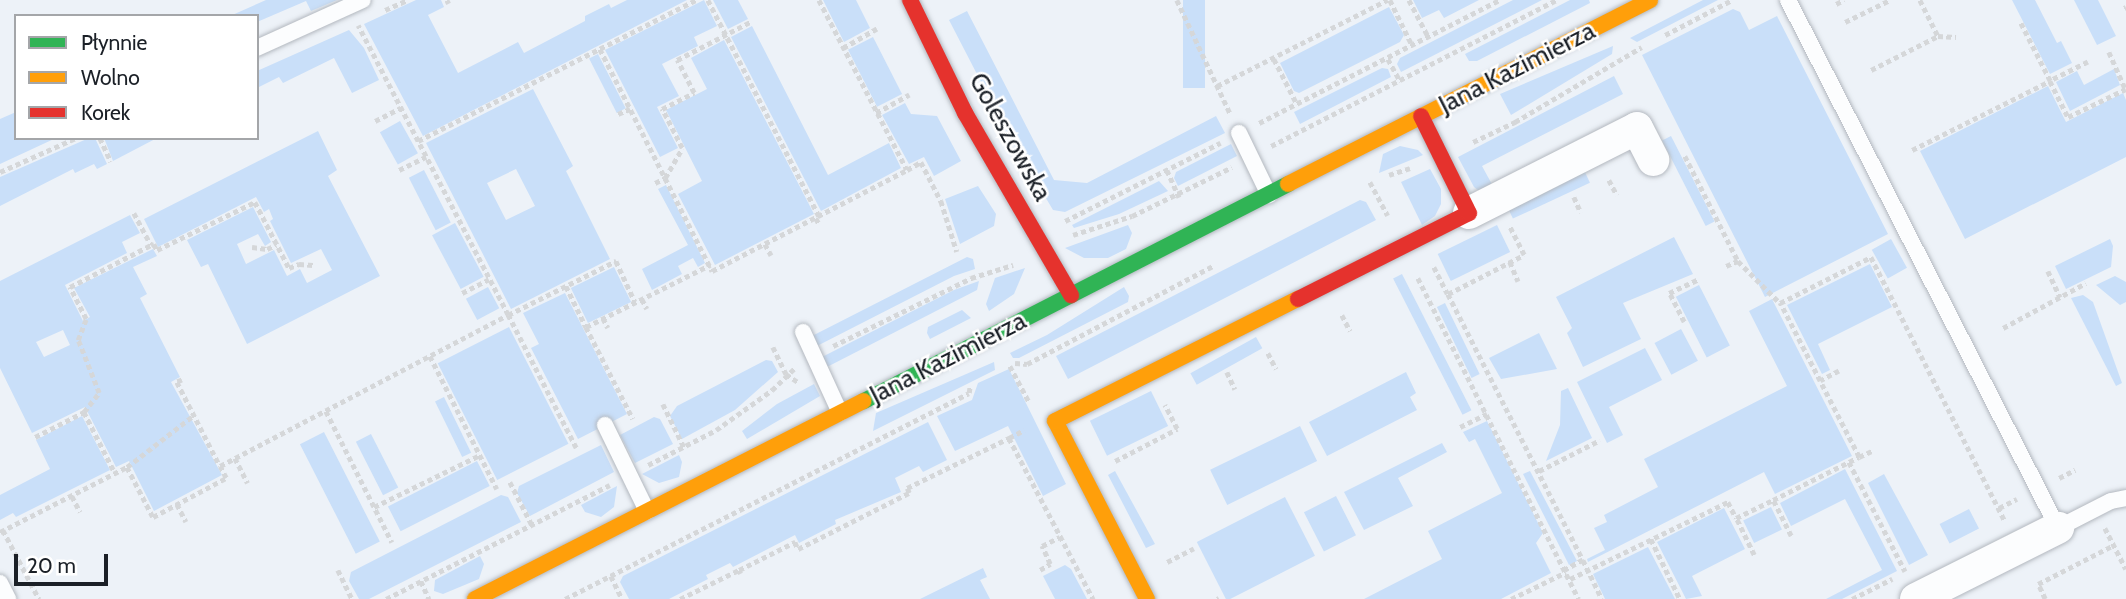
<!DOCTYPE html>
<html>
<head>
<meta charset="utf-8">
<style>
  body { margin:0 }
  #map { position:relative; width:2126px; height:599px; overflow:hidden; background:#edf2f8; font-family:Cabin,sans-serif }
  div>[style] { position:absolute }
  .green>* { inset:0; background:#c9dff9; transform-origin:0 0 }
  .path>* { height:4.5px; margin-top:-2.25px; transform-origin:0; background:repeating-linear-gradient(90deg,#d5d7d9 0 5px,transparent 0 8.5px) }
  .roads { filter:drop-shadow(0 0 2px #b3b8bf) drop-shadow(0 0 2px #b3b8bf) }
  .lane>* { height:16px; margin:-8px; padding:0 8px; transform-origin:8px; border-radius:8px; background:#fcfdfe }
  .street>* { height:32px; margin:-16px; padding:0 16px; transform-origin:16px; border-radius:16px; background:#fcfdfe }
  .fast>* { height:16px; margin:-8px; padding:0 8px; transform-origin:8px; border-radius:8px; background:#30b455 }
  .slow>* { height:16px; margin:-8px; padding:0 8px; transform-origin:8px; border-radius:8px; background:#ff9f0a }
  .jam>* { height:16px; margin:-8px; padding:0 8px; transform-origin:8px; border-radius:8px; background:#e5322d }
  span { translate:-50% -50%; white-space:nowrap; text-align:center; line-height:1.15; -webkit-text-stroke:5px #fff; paint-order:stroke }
  .street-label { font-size:26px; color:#1b2027 }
  .legend { position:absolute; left:14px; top:14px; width:245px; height:126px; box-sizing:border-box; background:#fff; border:2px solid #a4a6a9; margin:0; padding:9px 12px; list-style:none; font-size:21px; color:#1b2027 }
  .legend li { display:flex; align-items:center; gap:14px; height:35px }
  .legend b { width:35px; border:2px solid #a4a6a9 }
  .scale { position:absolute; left:14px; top:554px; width:94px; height:32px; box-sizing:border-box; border:4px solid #1b2027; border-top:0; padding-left:9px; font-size:21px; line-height:24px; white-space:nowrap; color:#1b2027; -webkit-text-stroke:5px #fff; paint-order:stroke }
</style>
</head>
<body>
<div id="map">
  <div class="green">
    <div style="clip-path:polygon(266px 0,337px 0,311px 11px,306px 1px,257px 22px,257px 16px,230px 16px)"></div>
    <div style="clip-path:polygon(416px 0,441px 0,444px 7px,428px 15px,458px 73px,518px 42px,524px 53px,585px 21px,585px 16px,609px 4px,611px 8px,627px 0,687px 0,423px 136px,364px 24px)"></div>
    <div style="clip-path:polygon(704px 0,717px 26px,694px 37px,698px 46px,662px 64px,679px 96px,657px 107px,678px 148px,660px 157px,605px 50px)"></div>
    <div style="clip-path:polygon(713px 0,738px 0,748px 19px,728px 29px)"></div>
    <div style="clip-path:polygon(823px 0,856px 0,870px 28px,844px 42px)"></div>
    <div style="left:1183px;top:0;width:22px;height:88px"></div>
    <div style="clip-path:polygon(1413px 0,1479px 0,1444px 18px,1439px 10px,1422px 18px)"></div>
    <div style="clip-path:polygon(1513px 0,1542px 0,1401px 72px,1397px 64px,1400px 58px)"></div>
    <div style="clip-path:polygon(1570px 0,1589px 0,1590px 3px,1477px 61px,1469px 61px,1465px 54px)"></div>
    <div style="clip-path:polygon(1703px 0,1718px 0,1637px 42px,1630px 38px)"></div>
    <div style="clip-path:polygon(2012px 0,2035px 0,2057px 43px,2061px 41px,2072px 63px,2050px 74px)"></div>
    <div style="clip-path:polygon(2074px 0,2098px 0,2116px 36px,2097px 45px)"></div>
    <div style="clip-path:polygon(1389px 7px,1404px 35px,1400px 42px,1299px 93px,1294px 91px,1280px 63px)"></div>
    <div style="clip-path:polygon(1733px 9px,1740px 12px,1749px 30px,1777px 16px,1888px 234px,1765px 297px,1642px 55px)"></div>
    <div style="clip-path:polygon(967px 11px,1054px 180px,1087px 183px,1216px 116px,1225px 133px,1065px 212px,1053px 210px,1010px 138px,949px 20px)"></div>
    <div style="clip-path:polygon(752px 26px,828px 175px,889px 143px,901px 168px,821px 211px,731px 37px)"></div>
    <div style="clip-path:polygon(349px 30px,364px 48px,379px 80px,352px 93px,334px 58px,283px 83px,279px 77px,257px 88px,257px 71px)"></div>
    <div style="left:873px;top:37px;width:64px;height:28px;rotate:63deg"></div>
    <div style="clip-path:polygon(724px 40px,814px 214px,715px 265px,678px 194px,702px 181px,666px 110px,707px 89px,691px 58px)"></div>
    <div style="clip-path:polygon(1613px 46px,1612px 54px,1511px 115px,1500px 94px)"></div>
    <div style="left:598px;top:54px;width:61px;height:10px;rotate:63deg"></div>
    <div style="clip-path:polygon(1382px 68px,1388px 69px,1391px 77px,1300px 124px,1294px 112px)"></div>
    <div style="clip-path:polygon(2114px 69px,2120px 85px,2070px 111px,2056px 82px,2077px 71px,2084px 85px)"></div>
    <div style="clip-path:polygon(1614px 76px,1623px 94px,1482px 166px,1494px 188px,1479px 191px,1474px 187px,1458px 157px)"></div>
    <div style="clip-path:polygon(2048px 86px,2066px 122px,2123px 93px,2126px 100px,2126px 157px,1965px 239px,1920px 151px)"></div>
    <div style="clip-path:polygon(evenodd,533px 89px,573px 166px,566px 171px,610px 259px,511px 309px,426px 143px,533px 89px,516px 169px,535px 206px,506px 220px,487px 183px,516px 169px)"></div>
    <div style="clip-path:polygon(905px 103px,911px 114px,937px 116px,961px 161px,934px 176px,924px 157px,909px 164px,882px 115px)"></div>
    <div style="clip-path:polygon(16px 112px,16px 138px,56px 138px,0 164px,0 119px)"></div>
    <div style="left:400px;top:121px;width:37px;height:23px;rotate:61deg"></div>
    <div style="clip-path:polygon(318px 131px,337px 170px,328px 176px,380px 276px,247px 344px,208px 264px,201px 267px,187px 240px,253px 207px,271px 242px,265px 246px,258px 234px,237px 244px,246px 264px,274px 250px,287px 276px,300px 269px,307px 283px,332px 270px,321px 249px,291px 263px,270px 221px,273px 219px,269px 209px,264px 212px,256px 197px,158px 247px,144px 219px)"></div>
    <div style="left:1671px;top:136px;width:96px;height:10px;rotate:63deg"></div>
    <div style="clip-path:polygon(89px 138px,95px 138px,107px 164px,97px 169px,94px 164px,75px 173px,73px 169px,0 206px,0 177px)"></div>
    <div style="clip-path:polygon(104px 138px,157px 138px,113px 161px)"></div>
    <div style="clip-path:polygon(1231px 144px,1237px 156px,1178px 186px,1174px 178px,1176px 172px)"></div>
    <div style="clip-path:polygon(1400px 146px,1418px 150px,1423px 155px,1379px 173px,1383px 154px)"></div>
    <div style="clip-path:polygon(1430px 169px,1441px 189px,1441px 204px,1435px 216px,1422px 225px,1401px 182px)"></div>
    <div style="left:424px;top:170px;width:59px;height:17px;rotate:63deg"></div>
    <div style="left:1584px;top:170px;width:14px;height:85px;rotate:65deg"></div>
    <div style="clip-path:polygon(1159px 181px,1168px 191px,1119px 214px,1074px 228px,1072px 225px)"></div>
    <div style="clip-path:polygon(666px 185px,705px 263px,698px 267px,693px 258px,678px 266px,682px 274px,652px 290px,642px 269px,688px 245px,658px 189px)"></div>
    <div style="clip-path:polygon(978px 186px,996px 214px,994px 226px,960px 244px,945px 199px)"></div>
    <div style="clip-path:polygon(1360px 200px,1366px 202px,1376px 220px,1068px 379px,1056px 356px)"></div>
    <div style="clip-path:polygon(evenodd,130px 215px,140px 233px,122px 242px,127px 253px,65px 285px,83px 321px,90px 317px,74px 288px,153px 249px,157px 256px,133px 267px,147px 294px,140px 298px,180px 377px,171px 382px,222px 475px,154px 511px,129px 461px,116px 467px,85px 407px,32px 433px,0 368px,0 281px,130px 215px,63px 330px,70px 345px,44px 357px,36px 342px,63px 330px)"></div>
    <div style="left:455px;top:223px;width:61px;height:26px;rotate:62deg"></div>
    <div style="clip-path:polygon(1128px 225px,1132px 233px,1126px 249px,1108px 258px,1084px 258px,1065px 248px)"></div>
    <div style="left:1497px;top:225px;width:30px;height:66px;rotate:64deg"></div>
    <div style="clip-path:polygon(1674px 237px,1693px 274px,1623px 303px,1641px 339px,1583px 367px,1567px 333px,1572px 328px,1556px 297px)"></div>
    <div style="left:1891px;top:239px;width:33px;height:22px;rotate:61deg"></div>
    <div style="clip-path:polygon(2110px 239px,2113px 246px,2111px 267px,2066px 289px,2055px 266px)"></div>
    <div style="clip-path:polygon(967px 257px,973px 259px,975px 269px,954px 276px,817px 346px,812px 336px)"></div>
    <div style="clip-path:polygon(1870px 264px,1892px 307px,1818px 344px,1830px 370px,1822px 374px,1787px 305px)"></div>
    <div style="left:614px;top:267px;width:39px;height:48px;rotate:64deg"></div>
    <div style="clip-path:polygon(1025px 268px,1014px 294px,989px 311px,986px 304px,995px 278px)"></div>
    <div style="left:1402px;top:274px;width:153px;height:10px;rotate:63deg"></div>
    <div style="clip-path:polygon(2115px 276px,2126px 282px,2126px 302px,2120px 305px,2096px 285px)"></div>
    <div style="clip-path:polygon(979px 281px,977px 290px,827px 367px,822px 357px,954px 290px)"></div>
    <div style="left:1699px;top:285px;width:68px;height:26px;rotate:63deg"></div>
    <div style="left:488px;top:287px;width:24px;height:25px;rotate:62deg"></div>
    <div style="clip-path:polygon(1124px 287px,1129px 296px,1128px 302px,1019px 358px,1013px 358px,1010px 353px,1047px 335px)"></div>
    <div style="clip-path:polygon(565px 293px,627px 414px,578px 439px,531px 348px,539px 344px,523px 313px)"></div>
    <div style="clip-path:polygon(2083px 295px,2093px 302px,2122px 383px,2116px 386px,2071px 298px)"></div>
    <div style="clip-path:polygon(1772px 299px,1852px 456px,1775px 494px,1764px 472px,1588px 562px,1587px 559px,1605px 550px,1594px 528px,1607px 522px,1604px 515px,1658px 487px,1644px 459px,1787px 386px,1749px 311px)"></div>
    <div style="left:1445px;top:303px;width:79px;height:9px;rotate:64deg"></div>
    <div style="clip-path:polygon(962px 310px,971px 318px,930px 339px,927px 333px,928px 327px)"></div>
    <div style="left:509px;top:327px;width:131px;height:80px;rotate:63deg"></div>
    <div style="left:1681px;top:329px;width:36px;height:30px;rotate:62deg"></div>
    <div style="clip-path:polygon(1539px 333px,1557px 369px,1501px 379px,1489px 358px)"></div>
    <div style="left:1256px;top:337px;width:13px;height:75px;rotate:61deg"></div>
    <div style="clip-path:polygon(1645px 348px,1662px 380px,1609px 407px,1623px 435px,1607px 443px,1577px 382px)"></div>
    <div style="clip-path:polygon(766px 360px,772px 361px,778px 372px,735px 410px,682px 439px,670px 416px,677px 406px)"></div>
    <div style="clip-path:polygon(994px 362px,995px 370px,873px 431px,876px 413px)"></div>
    <div style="clip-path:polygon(1009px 369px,1066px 484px,1043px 496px,1008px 426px,955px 451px,937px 416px,972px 400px,978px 383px)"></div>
    <div style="clip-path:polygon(1406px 372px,1416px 393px,1410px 397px,1417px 410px,1327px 456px,1309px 422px)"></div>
    <div style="clip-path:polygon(814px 384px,820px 396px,747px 439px,742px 431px,777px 404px)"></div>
    <div style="clip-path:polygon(1568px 388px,1592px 438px,1546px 461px,1560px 425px,1561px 391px)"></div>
    <div style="left:1151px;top:391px;width:39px;height:68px;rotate:64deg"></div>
    <div style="left:444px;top:397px;width:62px;height:10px;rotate:64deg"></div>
    <div style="clip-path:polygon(82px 416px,110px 470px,16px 517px,13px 513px,0 520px,0 495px,50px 469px,36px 440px)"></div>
    <div style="clip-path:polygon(654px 417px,660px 419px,673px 444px,635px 463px,620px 435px)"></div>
    <div style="clip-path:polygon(1487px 421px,1543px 533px,1536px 543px,1551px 573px,1501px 599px,1364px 599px,1442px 559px,1428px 531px,1502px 493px,1475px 439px,1469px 442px,1463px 432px)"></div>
    <div style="clip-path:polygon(928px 422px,947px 460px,923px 472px,919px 466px,895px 478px,901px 492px,835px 520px,836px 524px,799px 543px,795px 535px,733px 567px,730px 563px,706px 575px,708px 579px,669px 599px,629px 599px,620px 582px,623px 576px)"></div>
    <div style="left:1300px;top:426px;width:39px;height:100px;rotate:64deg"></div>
    <div style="left:324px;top:432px;width:123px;height:27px;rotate:63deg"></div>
    <div style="left:371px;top:434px;width:60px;height:17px;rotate:63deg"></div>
    <div style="clip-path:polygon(1442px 443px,1447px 452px,1398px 478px,1413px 506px,1364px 530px,1344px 492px)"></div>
    <div style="clip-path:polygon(601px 445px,614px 472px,530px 516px,517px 493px,519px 486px)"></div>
    <div style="clip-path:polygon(679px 455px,682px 462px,679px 477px,659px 483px,642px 474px)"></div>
    <div style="left:477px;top:461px;width:28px;height:100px;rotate:63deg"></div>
    <div style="clip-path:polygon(1845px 469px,1897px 571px,1842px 599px,1826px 599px,1882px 570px,1845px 499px,1791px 526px,1780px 503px)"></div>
    <div style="clip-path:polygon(1115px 471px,1155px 544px,1146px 548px,1108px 475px)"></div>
    <div style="clip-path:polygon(1530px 471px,1577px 561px,1569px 565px,1523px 474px)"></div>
    <div style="clip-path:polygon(1884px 474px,1928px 555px,1909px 565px,1868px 483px)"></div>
    <div style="clip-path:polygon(617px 486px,614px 507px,601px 517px,585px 512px,581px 505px)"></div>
    <div style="clip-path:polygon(501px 495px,508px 497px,521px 522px,369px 599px,359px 599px,349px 581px,351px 572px)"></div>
    <div style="left:1336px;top:496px;width:44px;height:36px;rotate:63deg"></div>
    <div style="left:1285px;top:497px;width:66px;height:99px;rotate:63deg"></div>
    <div style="left:1771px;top:507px;width:25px;height:31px;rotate:64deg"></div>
    <div style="clip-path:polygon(1724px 508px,1745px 549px,1692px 576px,1702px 596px,1686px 599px,1657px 542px)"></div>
    <div style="left:1969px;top:509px;width:22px;height:33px;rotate:63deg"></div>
    <div style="clip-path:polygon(1648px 547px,1675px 599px,1605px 599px,1593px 574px)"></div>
    <div style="clip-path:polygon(480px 556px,484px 564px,479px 579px,443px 594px,434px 591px,435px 580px)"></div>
    <div style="clip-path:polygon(1065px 565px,1071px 569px,1087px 599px,1055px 599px,1043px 576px)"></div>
    <div style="clip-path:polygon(983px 568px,987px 577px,980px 580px,990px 599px,920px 599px)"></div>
  </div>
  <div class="path">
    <div style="left:447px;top:0;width:4px;rotate:63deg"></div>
    <div style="left:708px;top:0;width:243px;rotate:62.8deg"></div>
    <div style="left:819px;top:0;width:191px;rotate:62.6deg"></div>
    <div style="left:907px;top:170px;width:16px;rotate:-30deg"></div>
    <div style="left:921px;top:162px;width:44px;rotate:62.9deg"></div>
    <div style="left:941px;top:201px;width:53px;rotate:72.6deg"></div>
    <div style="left:1177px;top:0;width:125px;rotate:64.9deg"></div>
    <div style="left:1390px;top:0;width:50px;rotate:63.9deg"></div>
    <div style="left:1409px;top:0;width:41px;rotate:62.2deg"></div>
    <div style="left:1920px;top:0;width:40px;rotate:63.4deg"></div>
    <div style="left:1836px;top:4px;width:9px;rotate:-27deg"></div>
    <div style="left:2124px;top:8px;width:2px;rotate:-27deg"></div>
    <div style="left:385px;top:10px;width:24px;rotate:-24deg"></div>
    <div style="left:1845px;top:22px;width:50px;rotate:-26.1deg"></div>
    <div style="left:1665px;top:35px;width:76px;rotate:-27.6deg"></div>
    <div style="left:843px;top:48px;width:39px;rotate:-30deg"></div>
    <div style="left:600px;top:49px;width:249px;rotate:63.2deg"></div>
    <div style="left:712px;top:271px;width:220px;rotate:-27.4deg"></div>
    <div style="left:2109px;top:52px;width:39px;rotate:66deg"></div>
    <div style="left:1274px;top:59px;width:51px;rotate:62.9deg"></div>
    <div style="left:1388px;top:59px;width:26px;rotate:61deg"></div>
    <div style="left:2088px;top:62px;width:42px;rotate:153.4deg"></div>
    <div style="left:2050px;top:81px;width:40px;rotate:63.4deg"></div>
    <div style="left:2068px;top:117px;width:64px;rotate:-25.8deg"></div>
    <div style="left:1871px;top:70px;width:75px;rotate:-26.9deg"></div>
    <div style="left:1938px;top:36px;width:18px;rotate:3deg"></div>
    <div style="left:1217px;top:86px;width:191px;rotate:-26.8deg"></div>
    <div style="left:876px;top:113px;width:38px;rotate:-29deg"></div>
    <div style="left:618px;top:114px;width:13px;rotate:-23deg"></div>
    <div style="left:375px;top:121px;width:29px;rotate:-27deg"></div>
    <div style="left:1259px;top:123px;width:270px;rotate:-27.1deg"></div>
    <div style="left:100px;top:138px;width:26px;rotate:65deg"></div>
    <div style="left:418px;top:141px;width:312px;rotate:-26.9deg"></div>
    <div style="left:1473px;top:142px;width:47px;rotate:-25.5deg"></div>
    <div style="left:1515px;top:122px;width:147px;rotate:-30.6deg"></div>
    <div style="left:1271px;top:146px;width:320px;rotate:-27.1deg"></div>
    <div style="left:1912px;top:150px;width:154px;rotate:-26.6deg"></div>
    <div style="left:2050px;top:81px;width:68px;rotate:-116.9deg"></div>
    <div style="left:1685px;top:156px;width:118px;rotate:63.2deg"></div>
    <div style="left:1738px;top:261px;width:59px;rotate:45deg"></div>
    <div style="left:399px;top:170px;width:30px;rotate:-26deg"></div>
    <div style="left:1167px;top:170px;width:30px;rotate:66deg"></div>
    <div style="left:0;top:172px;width:83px;rotate:-24.1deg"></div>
    <div style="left:1389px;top:175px;width:22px;rotate:-18deg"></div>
    <div style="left:1609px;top:180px;width:17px;rotate:62deg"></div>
    <div style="left:1370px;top:182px;width:38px;rotate:62deg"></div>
    <div style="left:655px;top:183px;width:11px;rotate:-27deg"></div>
    <div style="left:665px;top:178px;width:34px;rotate:-60deg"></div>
    <div style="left:682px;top:148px;width:44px;rotate:-117.1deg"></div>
    <div style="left:662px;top:109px;width:36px;rotate:-27deg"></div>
    <div style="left:694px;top:93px;width:37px;rotate:-117deg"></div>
    <div style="left:677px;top:60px;width:82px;rotate:-27.5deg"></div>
    <div style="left:1574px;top:197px;width:17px;rotate:66deg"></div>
    <div style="left:134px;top:213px;width:36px;rotate:62deg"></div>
    <div style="left:816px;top:218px;width:7px;rotate:63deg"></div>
    <div style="left:1065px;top:221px;width:174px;rotate:-26.7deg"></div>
    <div style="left:1073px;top:235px;width:62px;rotate:-17.9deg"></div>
    <div style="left:1132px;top:216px;width:111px;rotate:-26.1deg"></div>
    <div style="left:765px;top:244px;width:13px;rotate:61deg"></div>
    <div style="left:252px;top:247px;width:15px;rotate:8deg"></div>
    <div style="left:267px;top:249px;width:10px;rotate:-24deg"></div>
    <div style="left:1510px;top:262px;width:21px;rotate:67deg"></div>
    <div style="left:1726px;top:266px;width:13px;rotate:-23deg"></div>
    <div style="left:1434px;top:267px;width:30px;rotate:63deg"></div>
    <div style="left:1448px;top:294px;width:85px;rotate:-27.2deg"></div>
    <div style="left:1524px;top:255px;width:33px;rotate:-117deg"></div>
    <div style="left:2048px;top:271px;width:29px;rotate:65deg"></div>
    <div style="left:1418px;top:278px;width:359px;rotate:63.4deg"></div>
    <div style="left:566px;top:286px;width:46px;rotate:64deg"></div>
    <div style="left:586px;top:327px;width:139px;rotate:-26.6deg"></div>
    <div style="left:462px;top:293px;width:30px;rotate:-27deg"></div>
    <div style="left:1448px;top:294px;width:298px;rotate:63.1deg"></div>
    <div style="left:1583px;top:560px;width:21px;rotate:151deg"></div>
    <div style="left:642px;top:299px;width:11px;rotate:63deg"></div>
    <div style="left:1342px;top:315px;width:18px;rotate:63deg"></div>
    <div style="left:603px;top:318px;width:11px;rotate:63deg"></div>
    <div style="left:1684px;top:322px;width:33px;rotate:-117deg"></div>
    <div style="left:1669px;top:293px;width:31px;rotate:-25deg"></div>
    <div style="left:586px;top:327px;width:103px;rotate:62.9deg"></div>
    <div style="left:2003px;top:328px;width:94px;rotate:-28.5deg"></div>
    <div style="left:833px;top:346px;width:154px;rotate:-26.2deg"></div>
    <div style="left:971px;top:278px;width:44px;rotate:-17.2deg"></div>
    <div style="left:773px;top:347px;width:30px;rotate:64deg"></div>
    <div style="left:786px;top:374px;width:14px;rotate:34deg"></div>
    <div style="left:1268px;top:353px;width:18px;rotate:63deg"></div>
    <div style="left:430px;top:356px;width:149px;rotate:63.3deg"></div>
    <div style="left:1015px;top:363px;width:12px;rotate:5deg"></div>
    <div style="left:1027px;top:364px;width:210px;rotate:-27.8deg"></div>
    <div style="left:1010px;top:366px;width:40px;rotate:62deg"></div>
    <div style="left:1839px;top:371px;width:21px;rotate:152deg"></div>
    <div style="left:1820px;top:381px;width:88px;rotate:-117.1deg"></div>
    <div style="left:1780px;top:303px;width:102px;rotate:-26.8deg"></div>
    <div style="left:1871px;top:257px;width:296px;rotate:63.1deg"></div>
    <div style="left:1227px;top:372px;width:19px;rotate:65deg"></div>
    <div style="left:182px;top:380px;width:5px;rotate:158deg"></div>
    <div style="left:177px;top:382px;width:94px;rotate:62.9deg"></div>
    <div style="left:663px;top:404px;width:48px;rotate:64deg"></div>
    <div style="left:326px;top:411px;width:147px;rotate:63.3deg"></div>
    <div style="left:84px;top:412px;width:24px;rotate:-52deg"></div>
    <div style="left:99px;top:393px;width:57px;rotate:-111.6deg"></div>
    <div style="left:78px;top:340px;width:22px;rotate:-69deg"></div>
    <div style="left:86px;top:319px;width:36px;rotate:-117deg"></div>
    <div style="left:70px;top:287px;width:91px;rotate:-27.4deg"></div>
    <div style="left:151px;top:245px;width:3px;rotate:-18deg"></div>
    <div style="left:154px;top:244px;width:7px;rotate:63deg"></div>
    <div style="left:157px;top:250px;width:109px;rotate:-26.1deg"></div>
    <div style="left:255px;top:202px;width:74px;rotate:62.7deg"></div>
    <div style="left:289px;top:268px;width:11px;rotate:-22deg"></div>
    <div style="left:299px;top:264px;width:14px;rotate:4deg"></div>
    <div style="left:1460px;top:427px;width:30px;rotate:-26deg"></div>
    <div style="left:35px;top:437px;width:55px;rotate:-27deg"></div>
    <div style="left:84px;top:412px;width:68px;rotate:63.1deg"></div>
    <div style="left:1009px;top:438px;width:17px;rotate:-28deg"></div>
    <div style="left:576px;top:448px;width:149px;rotate:-117.1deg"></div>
    <div style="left:508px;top:315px;width:121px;rotate:-26.6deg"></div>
    <div style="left:616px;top:261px;width:45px;rotate:65.1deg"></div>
    <div style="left:1859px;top:457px;width:14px;rotate:-25deg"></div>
    <div style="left:235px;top:458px;width:28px;rotate:63deg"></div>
    <div style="left:1115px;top:461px;width:70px;rotate:-27.3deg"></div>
    <div style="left:1177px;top:429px;width:27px;rotate:-117deg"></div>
    <div style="left:1849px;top:462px;width:123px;rotate:62.8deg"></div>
    <div style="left:648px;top:465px;width:76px;rotate:-27.2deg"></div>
    <div style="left:716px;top:430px;width:69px;rotate:-35.5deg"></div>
    <div style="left:772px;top:390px;width:32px;rotate:-44deg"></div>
    <div style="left:127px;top:467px;width:85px;rotate:-37.8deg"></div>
    <div style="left:1539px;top:471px;width:68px;rotate:-26.9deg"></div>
    <div style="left:2059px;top:478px;width:18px;rotate:-27deg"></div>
    <div style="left:510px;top:482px;width:48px;rotate:62.9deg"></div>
    <div style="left:72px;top:496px;width:18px;rotate:63deg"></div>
    <div style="left:177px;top:504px;width:20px;rotate:63deg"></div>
    <div style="left:374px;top:507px;width:118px;rotate:-26.1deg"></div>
    <div style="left:1999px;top:508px;width:20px;rotate:-27deg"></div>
    <div style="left:2105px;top:528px;width:46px;rotate:62.9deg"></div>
    <div style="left:3px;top:530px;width:78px;rotate:62.4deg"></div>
    <div style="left:0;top:532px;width:143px;rotate:-27.1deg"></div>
    <div style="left:127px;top:467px;width:56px;rotate:62.5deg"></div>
    <div style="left:153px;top:517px;width:83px;rotate:-28.1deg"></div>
    <div style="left:226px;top:478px;width:13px;rotate:-117deg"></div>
    <div style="left:220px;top:466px;width:325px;rotate:-27.7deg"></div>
    <div style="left:508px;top:315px;width:326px;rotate:-117.4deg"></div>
    <div style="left:1791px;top:536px;width:40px;rotate:-116.6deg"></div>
    <div style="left:1773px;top:500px;width:96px;rotate:-26.6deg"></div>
    <div style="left:1859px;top:457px;width:85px;rotate:-117.2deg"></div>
    <div style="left:1651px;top:539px;width:67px;rotate:64.2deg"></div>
    <div style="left:1754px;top:555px;width:41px;rotate:-115.9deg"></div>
    <div style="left:1736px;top:518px;width:41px;rotate:-25.9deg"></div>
    <div style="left:1583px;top:560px;width:43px;rotate:64deg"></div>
    <div style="left:1167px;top:562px;width:30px;rotate:-27deg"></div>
    <div style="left:338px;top:570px;width:32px;rotate:64deg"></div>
    <div style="left:739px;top:570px;width:63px;rotate:-26.6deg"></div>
    <div style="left:795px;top:542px;width:8px;rotate:67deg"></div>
    <div style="left:798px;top:549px;width:124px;rotate:-26.8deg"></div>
    <div style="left:909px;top:493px;width:5px;rotate:-112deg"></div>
    <div style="left:907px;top:488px;width:114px;rotate:-26.1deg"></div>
    <div style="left:1009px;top:438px;width:182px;rotate:62.4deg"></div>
    <div style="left:1040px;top:570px;width:12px;rotate:-31deg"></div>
    <div style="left:1050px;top:564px;width:20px;rotate:-114deg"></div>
    <div style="left:1042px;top:546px;width:20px;rotate:-27deg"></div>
    <div style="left:611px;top:576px;width:25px;rotate:64deg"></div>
    <div style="left:1570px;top:579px;width:176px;rotate:-26deg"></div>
    <div style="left:1728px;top:502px;width:18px;rotate:63deg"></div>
    <div style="left:421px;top:581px;width:20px;rotate:66deg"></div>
    <div style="left:386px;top:599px;width:251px;rotate:-27deg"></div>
    <div style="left:565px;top:599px;width:453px;rotate:-27deg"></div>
    <div style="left:969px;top:393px;width:8px;rotate:-83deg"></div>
    <div style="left:680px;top:599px;width:66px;rotate:-26.2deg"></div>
    <div style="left:739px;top:570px;width:4px;rotate:63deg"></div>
    <div style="left:1217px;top:599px;width:2px;rotate:-27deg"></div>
    <div style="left:1511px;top:599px;width:61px;rotate:-26.1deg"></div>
    <div style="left:1852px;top:599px;width:45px;rotate:-26.6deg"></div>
    <div style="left:2045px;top:599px;width:17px;rotate:-115deg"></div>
    <div style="left:2038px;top:584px;width:85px;rotate:-27.2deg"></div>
  </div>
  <div class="roads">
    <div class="lane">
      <div style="left:1788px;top:0;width:593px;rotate:62.92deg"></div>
      <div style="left:2058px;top:528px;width:59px;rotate:-27deg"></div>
      <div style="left:2111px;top:501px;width:15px;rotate:-11deg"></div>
      <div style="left:257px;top:48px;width:116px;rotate:-24.4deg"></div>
      <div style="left:1239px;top:133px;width:69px;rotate:64.2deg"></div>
      <div style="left:803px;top:332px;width:89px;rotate:65.4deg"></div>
      <div style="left:605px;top:425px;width:96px;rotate:64deg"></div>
      <div style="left:0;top:583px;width:18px;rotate:63deg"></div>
    </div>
    <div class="street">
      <div style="left:1469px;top:213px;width:188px;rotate:-26.8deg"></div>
      <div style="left:1637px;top:128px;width:36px;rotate:63deg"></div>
      <div style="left:1916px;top:599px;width:159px;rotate:-26.6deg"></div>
    </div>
    <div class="fast">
      <div style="left:864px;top:401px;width:476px;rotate:-27.1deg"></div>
    </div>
    <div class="slow">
      <div style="left:1288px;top:184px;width:406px;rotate:-26.9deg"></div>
      <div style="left:475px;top:599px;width:436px;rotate:-27deg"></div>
      <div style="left:1147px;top:599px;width:200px;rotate:-117.3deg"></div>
      <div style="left:1055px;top:421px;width:272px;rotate:-26.7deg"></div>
    </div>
    <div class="jam">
      <div style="left:910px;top:0;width:126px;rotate:64deg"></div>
      <div style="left:965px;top:113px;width:211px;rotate:59.8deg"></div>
      <div style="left:1298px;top:299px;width:191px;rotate:-26.7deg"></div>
      <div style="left:1469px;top:213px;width:108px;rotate:-116.3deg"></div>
    </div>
  </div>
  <div class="street-label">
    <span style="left:1517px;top:68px;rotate:-27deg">Jana Kazimierza</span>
    <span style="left:1010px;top:137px;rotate:61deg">Goleszowska</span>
    <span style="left:948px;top:358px;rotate:-27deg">Jana Kazimierza</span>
  </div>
  <ul class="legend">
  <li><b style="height:9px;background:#30b455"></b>Płynnie</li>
  <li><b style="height:9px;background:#ff9f0a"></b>Wolno</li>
  <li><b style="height:9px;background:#e5322d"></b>Korek</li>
  </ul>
  <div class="scale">20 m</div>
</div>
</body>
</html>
